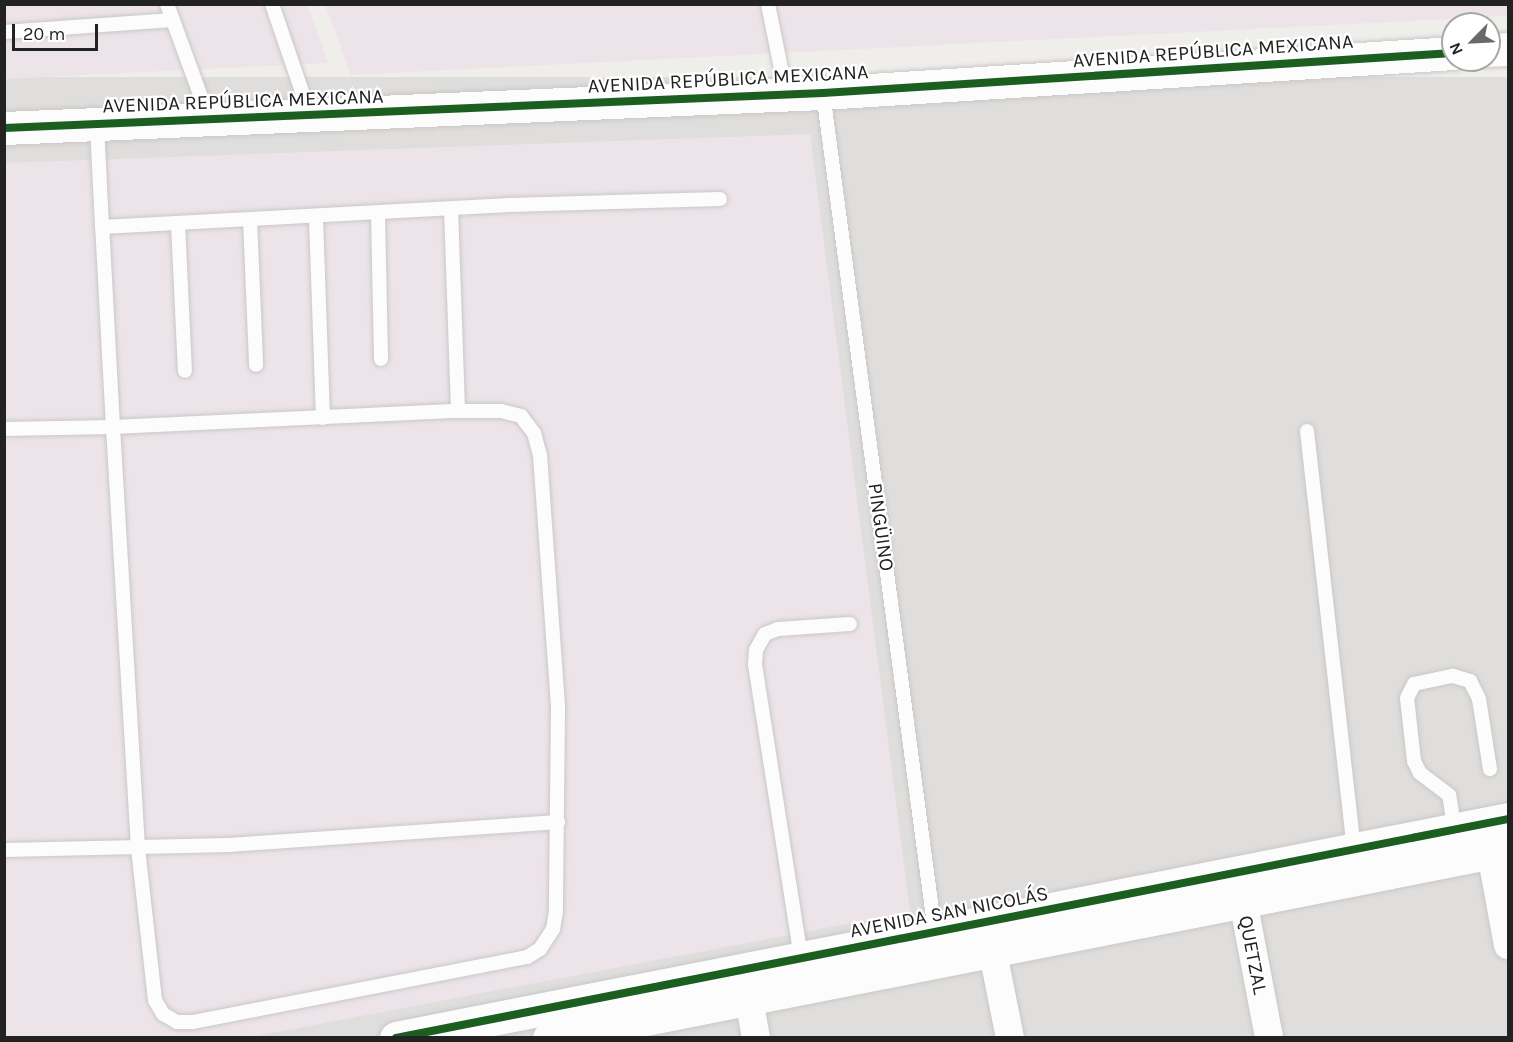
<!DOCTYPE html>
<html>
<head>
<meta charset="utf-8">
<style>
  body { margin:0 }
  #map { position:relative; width:1513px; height:1042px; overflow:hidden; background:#f0eeeb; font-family:Karla,sans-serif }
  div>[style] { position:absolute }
  .residential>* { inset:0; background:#dfdedc; transform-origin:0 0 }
  .industrial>* { inset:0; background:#ede4e9 }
  .roads { filter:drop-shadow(0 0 2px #c9c8c7) drop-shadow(0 0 2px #c9c8c7) }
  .service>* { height:14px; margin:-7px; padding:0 7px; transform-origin:7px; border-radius:7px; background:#fdfcfc }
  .minor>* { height:28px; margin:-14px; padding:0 14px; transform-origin:14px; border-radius:14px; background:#fdfcfc }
  .tertiary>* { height:33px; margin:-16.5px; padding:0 16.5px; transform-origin:16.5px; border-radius:16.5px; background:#fdfcfc }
  .cycleway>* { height:8px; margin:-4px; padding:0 4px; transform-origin:4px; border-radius:4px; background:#1b5e20 }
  span { translate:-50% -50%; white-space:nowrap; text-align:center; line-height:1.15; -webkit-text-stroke:4.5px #fff; paint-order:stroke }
  .street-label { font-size:20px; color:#222 }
  .frame { position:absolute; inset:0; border:6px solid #222; pointer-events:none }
  .north { position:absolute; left:1441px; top:12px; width:60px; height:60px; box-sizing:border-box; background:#fff; border:2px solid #a7a7a7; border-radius:50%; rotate:246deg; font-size:16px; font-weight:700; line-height:24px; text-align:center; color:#222 }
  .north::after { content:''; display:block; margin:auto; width:21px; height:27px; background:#6a6968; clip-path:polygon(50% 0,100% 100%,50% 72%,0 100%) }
  .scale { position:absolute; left:12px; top:24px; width:86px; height:27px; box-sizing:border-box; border:3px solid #222; border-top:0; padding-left:8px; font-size:18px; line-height:21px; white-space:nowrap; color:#222; -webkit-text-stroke:4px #fff; paint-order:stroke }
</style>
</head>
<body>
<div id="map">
  <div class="residential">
    <div style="left:1508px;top:77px;width:960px;height:1506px;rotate:90deg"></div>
  </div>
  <div class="industrial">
    <div style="clip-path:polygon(1508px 4px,1508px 16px,351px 75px,325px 5px)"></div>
    <div style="clip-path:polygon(4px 5px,308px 5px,328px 63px,5px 79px)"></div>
    <div style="clip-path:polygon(810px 134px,910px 912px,251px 1037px,5px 1037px,4px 163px)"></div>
  </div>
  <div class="roads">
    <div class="service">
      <div style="left:167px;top:4px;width:122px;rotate:69.9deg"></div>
      <div style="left:272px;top:4px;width:117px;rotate:71.1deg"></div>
      <div style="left:768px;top:4px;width:91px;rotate:78.6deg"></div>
      <div style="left:4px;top:32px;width:169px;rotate:-4.1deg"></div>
      <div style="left:823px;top:93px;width:846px;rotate:82.4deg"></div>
      <div style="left:451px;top:209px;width:202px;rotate:88deg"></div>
      <div style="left:378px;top:214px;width:145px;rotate:88.8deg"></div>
      <div style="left:316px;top:218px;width:200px;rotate:88deg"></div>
      <div style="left:250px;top:219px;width:146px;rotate:87.6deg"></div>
      <div style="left:178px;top:224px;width:147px;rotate:87.3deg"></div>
      <div style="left:102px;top:227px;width:408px;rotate:-3.1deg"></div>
      <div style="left:509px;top:205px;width:211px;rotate:-1.6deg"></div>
      <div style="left:4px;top:429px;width:109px;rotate:-1.1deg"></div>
      <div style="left:113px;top:427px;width:345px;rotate:-2.7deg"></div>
      <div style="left:458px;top:411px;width:43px"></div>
      <div style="left:501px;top:411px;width:21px;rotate:14deg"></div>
      <div style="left:521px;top:416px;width:21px;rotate:53deg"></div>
      <div style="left:534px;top:433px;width:23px;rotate:75deg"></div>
      <div style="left:540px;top:455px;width:254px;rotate:85.9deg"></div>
      <div style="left:558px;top:708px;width:203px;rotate:90.6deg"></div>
      <div style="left:556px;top:911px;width:18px;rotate:99deg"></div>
      <div style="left:553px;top:929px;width:24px;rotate:123deg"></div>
      <div style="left:540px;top:949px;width:15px;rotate:148deg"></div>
      <div style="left:527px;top:957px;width:341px;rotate:169deg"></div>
      <div style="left:192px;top:1022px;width:15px;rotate:180deg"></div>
      <div style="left:177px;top:1022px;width:16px;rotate:-150deg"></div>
      <div style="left:163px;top:1014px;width:16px;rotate:-120deg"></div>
      <div style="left:155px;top:1000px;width:153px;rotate:-96.4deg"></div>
      <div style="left:138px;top:848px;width:422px;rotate:-93.4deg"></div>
      <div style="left:113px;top:427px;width:200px;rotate:-93.1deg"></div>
      <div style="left:102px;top:227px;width:103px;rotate:-92.8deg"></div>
      <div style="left:1307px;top:431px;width:421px;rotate:83.6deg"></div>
      <div style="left:1455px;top:832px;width:37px;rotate:-99deg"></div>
      <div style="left:1449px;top:795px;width:36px;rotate:-143deg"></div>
      <div style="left:1420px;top:773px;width:13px;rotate:-117deg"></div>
      <div style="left:1414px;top:761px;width:63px;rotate:-96.3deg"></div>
      <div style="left:1407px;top:698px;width:16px;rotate:-63deg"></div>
      <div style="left:1414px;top:684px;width:40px;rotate:-12deg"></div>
      <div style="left:1453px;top:676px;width:18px;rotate:16deg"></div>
      <div style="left:1470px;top:681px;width:20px;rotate:63deg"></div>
      <div style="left:1479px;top:699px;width:71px;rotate:81.1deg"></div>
      <div style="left:4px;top:850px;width:225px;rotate:-1.3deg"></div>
      <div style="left:229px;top:845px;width:330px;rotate:-4deg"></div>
      <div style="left:801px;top:958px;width:298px;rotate:-98.9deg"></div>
      <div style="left:755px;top:664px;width:14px;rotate:-86deg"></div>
      <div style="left:756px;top:650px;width:18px;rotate:-61deg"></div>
      <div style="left:765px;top:634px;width:14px;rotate:-21deg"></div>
      <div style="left:778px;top:629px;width:72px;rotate:-4deg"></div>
    </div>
    <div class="minor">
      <div style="left:1487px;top:831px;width:116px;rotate:79.6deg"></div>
      <div style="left:1239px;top:880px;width:161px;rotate:79.2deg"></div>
      <div style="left:988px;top:928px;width:112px;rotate:78.7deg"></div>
      <div style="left:745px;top:977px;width:62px;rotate:79.8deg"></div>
    </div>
    <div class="tertiary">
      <div style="left:1489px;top:50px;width:19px;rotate:-3deg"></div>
      <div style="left:4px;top:128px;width:820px;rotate:-2.45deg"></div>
      <div style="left:823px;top:93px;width:631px;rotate:-3.63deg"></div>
      <div style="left:396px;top:1038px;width:1133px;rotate:-11.14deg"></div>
      <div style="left:549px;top:1038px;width:977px;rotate:-11.15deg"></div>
    </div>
  </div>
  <div class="cycleway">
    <div style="left:4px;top:128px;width:820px;rotate:-2.45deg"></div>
    <div style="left:823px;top:93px;width:631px;rotate:-3.63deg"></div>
    <div style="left:396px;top:1038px;width:1133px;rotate:-11.14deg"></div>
  </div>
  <div class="street-label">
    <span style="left:1213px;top:51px;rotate:-4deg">AVENIDA REPÚBLICA MEXICANA</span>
    <span style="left:728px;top:79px;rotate:-3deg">AVENIDA REPÚBLICA MEXICANA</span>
    <span style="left:243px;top:101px;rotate:-2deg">AVENIDA REPÚBLICA MEXICANA</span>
    <span style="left:881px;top:527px;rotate:82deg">PINGÜINO</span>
    <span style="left:949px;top:912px;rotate:-11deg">AVENIDA SAN NICOLÁS</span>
    <span style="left:1253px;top:955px;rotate:79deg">QUETZAL</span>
  </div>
  <div class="frame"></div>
  <div class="north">N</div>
  <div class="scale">20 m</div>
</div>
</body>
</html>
